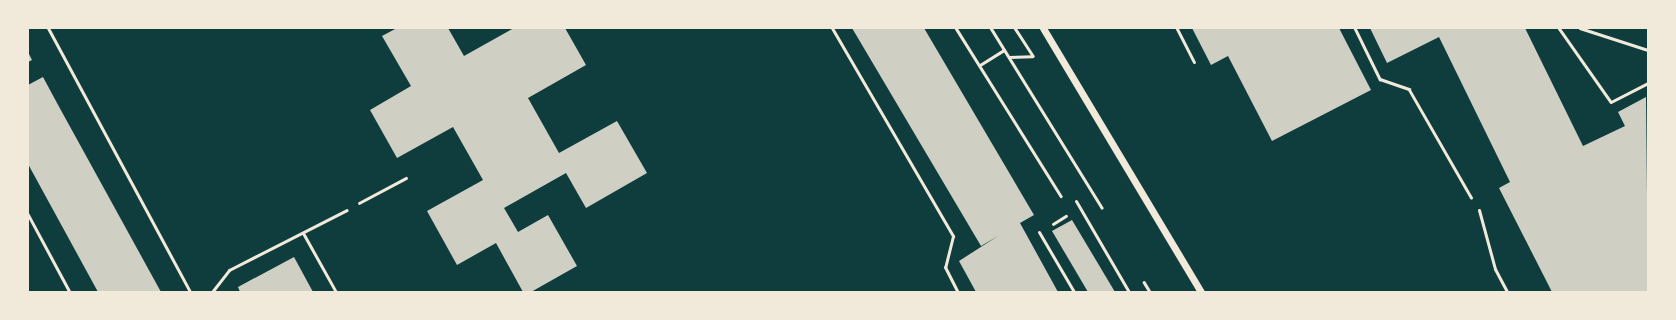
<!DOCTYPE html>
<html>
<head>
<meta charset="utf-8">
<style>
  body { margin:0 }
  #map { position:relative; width:1676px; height:320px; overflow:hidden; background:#0f3d3e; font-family:Helvetica,sans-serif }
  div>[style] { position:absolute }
  .building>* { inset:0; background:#cfcfc3 }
  .path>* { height:2.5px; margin:-1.25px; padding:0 1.25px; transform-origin:1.25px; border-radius:1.25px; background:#f1e9da }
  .service>* { height:3px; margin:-1.5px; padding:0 1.5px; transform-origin:1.5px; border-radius:1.5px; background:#f1e9da }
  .tertiary>* { height:7px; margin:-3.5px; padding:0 3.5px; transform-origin:3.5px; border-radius:3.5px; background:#f1e9da }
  span { translate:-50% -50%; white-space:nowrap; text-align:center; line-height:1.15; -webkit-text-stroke:3px #f1e9da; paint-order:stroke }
  .frame { position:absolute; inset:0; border:29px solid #f1e9da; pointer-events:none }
</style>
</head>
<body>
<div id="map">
  <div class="building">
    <div style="clip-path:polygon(397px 28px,448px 28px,464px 56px,514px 28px,565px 28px,586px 65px,528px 98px,559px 153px,617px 121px,647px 173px,586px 208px,566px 173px,504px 208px,518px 232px,548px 215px,577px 266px,531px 292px,523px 292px,496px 243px,457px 265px,427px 211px,483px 180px,453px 127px,397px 158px,370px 110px,411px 86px,382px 36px)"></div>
    <div style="clip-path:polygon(852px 28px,924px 28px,1034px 215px,1020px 223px,1058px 292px,976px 292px,959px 261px,998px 236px,981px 246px)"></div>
    <div style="clip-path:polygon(1192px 28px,1339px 28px,1371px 90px,1272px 141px,1228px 56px,1211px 65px)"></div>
    <div style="clip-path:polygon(1370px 28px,1525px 28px,1583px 146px,1625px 126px,1618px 112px,1646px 97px,1648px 292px,1552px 292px,1499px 188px,1510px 182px,1439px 37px,1387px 63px)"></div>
    <div style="clip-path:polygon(28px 52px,32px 60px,28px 62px)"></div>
    <div style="clip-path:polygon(43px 77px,57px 103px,161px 292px,98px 292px,28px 164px,28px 85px)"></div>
    <div style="clip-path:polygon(1072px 220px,1115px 292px,1088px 292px,1052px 231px)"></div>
    <div style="clip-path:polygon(294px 257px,313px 292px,240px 292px,238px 287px)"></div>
  </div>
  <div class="path">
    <div style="left:956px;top:28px;width:198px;rotate:58deg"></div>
    <div style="left:991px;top:28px;width:211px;rotate:58.3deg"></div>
    <div style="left:1015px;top:28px;width:33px;rotate:57deg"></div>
    <div style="left:1177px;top:28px;width:38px;rotate:63deg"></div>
    <div style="left:1355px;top:28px;width:57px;rotate:63.9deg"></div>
    <div style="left:1380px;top:79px;width:31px;rotate:19deg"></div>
    <div style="left:1409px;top:89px;width:125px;rotate:60.1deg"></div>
    <div style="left:1559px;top:28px;width:90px;rotate:54.9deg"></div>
    <div style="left:1611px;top:102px;width:42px;rotate:-27.2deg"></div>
    <div style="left:1580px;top:28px;width:71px;rotate:17.9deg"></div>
    <div style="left:1009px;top:57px;width:23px;rotate:-2deg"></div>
    <div style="left:980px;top:65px;width:28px;rotate:-32deg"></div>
    <div style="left:359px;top:203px;width:53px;rotate:-28deg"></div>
    <div style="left:28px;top:214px;width:89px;rotate:61.7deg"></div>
    <div style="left:1053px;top:224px;width:15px;rotate:-32deg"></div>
    <div style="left:1144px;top:282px;width:12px;rotate:59deg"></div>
  </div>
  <div class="service">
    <div style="left:48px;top:28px;width:300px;rotate:61.7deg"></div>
    <div style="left:832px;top:28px;width:241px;rotate:59.8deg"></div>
    <div style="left:953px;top:236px;width:32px;rotate:104deg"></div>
    <div style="left:945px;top:267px;width:28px;rotate:63deg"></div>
    <div style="left:1076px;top:201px;width:105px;rotate:59.8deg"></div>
    <div style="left:1479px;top:210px;width:61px;rotate:74.8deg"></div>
    <div style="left:1495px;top:269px;width:26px;rotate:62deg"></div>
    <div style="left:1039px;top:232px;width:69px;rotate:59.7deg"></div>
    <div style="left:303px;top:233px;width:68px;rotate:60.8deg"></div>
    <div style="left:212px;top:292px;width:28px;rotate:-52deg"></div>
    <div style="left:229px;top:270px;width:132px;rotate:-27deg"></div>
  </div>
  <div class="tertiary">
    <div style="left:1043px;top:28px;width:308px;rotate:59.1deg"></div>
  </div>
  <div class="frame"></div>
</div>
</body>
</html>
